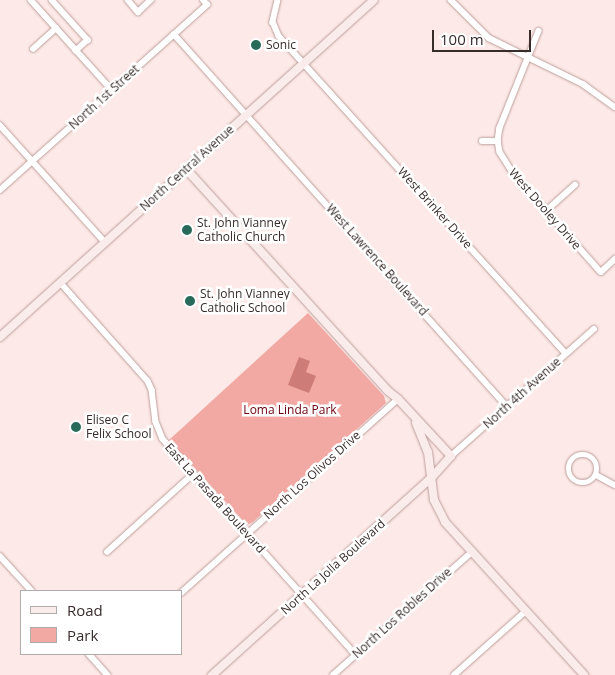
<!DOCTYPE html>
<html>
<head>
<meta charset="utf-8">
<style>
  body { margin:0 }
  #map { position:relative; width:615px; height:675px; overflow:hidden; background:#fde9e7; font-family:"Open Sans",sans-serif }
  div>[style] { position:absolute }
  .green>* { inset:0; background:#f2a9a3 }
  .water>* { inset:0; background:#ce7c78 }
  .roads { filter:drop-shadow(0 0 1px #bc9e9b) drop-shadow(0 0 1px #bc9e9b) }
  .street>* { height:5.5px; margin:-2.75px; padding:0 2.75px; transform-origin:2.75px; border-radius:2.75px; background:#fff }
  .street>.ring { margin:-2.75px; padding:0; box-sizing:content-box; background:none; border:5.5px solid #fff; border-radius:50% }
  .secondary>* { height:8px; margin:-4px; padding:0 4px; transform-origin:4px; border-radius:4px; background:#faeceb }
  .dots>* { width:14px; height:14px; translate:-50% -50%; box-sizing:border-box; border:2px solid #fff; border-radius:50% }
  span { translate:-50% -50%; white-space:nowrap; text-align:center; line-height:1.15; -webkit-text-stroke:5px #fff; paint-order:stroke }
  .poi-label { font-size:12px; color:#382c2b }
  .left { translate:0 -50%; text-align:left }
  .street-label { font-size:12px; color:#382c2b }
  .park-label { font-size:12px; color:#69000e }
  .legend { position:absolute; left:20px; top:590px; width:162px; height:65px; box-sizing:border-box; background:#fff; border:1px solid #afabaa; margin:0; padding:6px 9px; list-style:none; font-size:15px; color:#382c2b }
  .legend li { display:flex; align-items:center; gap:10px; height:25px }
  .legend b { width:25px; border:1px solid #afabaa }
  .scale { position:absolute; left:432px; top:30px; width:99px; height:22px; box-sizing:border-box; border:2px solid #382c2b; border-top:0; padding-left:6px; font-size:15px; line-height:18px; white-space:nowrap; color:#382c2b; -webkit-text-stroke:4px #fff; paint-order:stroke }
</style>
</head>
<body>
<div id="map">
  <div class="green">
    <div style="clip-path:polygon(308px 313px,384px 396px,386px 403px,253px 522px,247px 525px,169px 440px)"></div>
  </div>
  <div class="water">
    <div style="clip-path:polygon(299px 357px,310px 361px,306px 372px,316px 376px,309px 393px,288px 385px)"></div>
  </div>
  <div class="roads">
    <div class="street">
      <div style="left:31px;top:0;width:121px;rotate:48deg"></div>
      <div style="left:52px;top:0;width:54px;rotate:48deg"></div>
      <div style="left:88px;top:40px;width:16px;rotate:137deg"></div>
      <div style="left:128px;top:0;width:16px;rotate:50deg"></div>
      <div style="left:138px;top:12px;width:18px;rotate:-43deg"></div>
      <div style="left:278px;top:0;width:23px;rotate:103deg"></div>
      <div style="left:273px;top:22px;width:15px;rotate:67deg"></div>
      <div style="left:279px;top:36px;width:428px;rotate:47.9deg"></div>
      <div style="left:451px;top:0;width:54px;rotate:45deg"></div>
      <div style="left:489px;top:38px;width:105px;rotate:26.1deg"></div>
      <div style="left:583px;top:84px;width:39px;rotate:36deg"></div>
      <div style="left:539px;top:31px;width:105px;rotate:111.9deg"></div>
      <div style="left:500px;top:128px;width:13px;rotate:99deg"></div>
      <div style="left:498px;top:141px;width:11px;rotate:80deg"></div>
      <div style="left:500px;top:152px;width:25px;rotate:58deg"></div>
      <div style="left:513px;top:173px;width:132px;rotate:48.4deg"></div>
      <div style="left:601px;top:272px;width:19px;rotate:-43deg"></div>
      <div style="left:174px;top:34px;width:499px;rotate:48.2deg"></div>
      <div style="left:33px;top:49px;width:31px;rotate:-42deg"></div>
      <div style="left:0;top:125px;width:157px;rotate:48.1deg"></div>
      <div style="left:482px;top:141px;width:16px"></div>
      <div style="left:0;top:190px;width:278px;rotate:-41.8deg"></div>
      <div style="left:207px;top:5px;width:6px;rotate:-129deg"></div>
      <div style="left:546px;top:211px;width:39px;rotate:-42deg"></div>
      <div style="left:60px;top:282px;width:132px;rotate:48.4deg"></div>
      <div style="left:148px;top:381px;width:10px;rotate:66deg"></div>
      <div style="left:152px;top:390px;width:32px;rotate:83deg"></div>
      <div style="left:156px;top:422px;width:18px;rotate:68deg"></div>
      <div style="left:163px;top:439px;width:290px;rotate:48.2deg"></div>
      <div class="ring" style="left:569px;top:455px;width:22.5px;height:22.5px"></div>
      <div style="left:451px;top:456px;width:191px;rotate:-41.6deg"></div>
      <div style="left:596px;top:475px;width:21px;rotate:28deg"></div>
      <div style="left:107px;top:552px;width:116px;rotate:-42.2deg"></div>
      <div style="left:0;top:556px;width:47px;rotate:47.6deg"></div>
      <div style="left:181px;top:593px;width:291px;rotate:-41.8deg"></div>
      <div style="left:89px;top:654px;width:28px;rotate:48deg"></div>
      <div style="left:333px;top:675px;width:186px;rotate:-41.5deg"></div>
      <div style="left:454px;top:675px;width:96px;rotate:-41.6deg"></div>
    </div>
    <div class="secondary">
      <div style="left:186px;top:169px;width:299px;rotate:47.7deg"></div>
      <div style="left:387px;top:390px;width:14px;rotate:39deg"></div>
      <div style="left:398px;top:399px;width:78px;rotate:47.1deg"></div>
      <div style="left:451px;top:456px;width:30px;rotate:132deg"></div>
      <div style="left:431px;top:478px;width:295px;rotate:138deg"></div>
      <div style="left:0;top:337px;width:503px;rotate:-42.02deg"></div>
      <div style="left:416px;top:423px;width:31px;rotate:68deg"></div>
      <div style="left:428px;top:452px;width:48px;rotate:82.9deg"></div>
      <div style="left:434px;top:500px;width:25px;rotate:63deg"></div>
      <div style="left:445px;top:522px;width:207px;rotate:47.7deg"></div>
    </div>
  </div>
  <div class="dots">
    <div style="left:256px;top:45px;background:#296b5a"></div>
    <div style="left:187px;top:230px;background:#296b5a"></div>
    <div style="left:190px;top:301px;background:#296b5a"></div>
    <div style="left:76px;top:427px;background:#296b5a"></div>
  </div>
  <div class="poi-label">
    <span class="left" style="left:266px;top:45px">Sonic</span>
    <span class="left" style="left:197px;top:230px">St. John Vianney<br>Catholic Church</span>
    <span class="left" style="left:200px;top:301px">St. John Vianney<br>Catholic School</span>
    <span class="left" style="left:86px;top:427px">Eliseo C<br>Felix School</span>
  </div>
  <div class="street-label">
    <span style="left:104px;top:97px;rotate:-42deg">North 1st Street</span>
    <span style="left:187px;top:168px;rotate:-42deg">North Central Avenue</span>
    <span style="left:435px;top:208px;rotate:48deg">West Brinker Drive</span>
    <span style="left:545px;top:209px;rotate:49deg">West Dooley Drive</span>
    <span style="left:377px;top:260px;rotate:48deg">West Lawrence Boulevard</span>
    <span style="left:522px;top:393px;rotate:-42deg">North 4th Avenue</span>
    <span style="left:312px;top:475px;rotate:-42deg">North Los Olivos Drive</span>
    <span style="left:215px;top:498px;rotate:48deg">East La Pasada Boulevard</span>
    <span style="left:333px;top:567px;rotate:-42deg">North La Jolla Boulevard</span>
    <span style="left:402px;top:613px;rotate:-42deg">North Los Robles Drive</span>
  </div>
  <div class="park-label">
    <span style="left:290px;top:410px">Loma Linda Park</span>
  </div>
  <ul class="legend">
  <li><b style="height:6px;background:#faeceb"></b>Road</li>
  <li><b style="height:14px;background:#f2a9a3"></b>Park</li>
  </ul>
  <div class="scale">100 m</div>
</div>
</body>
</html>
